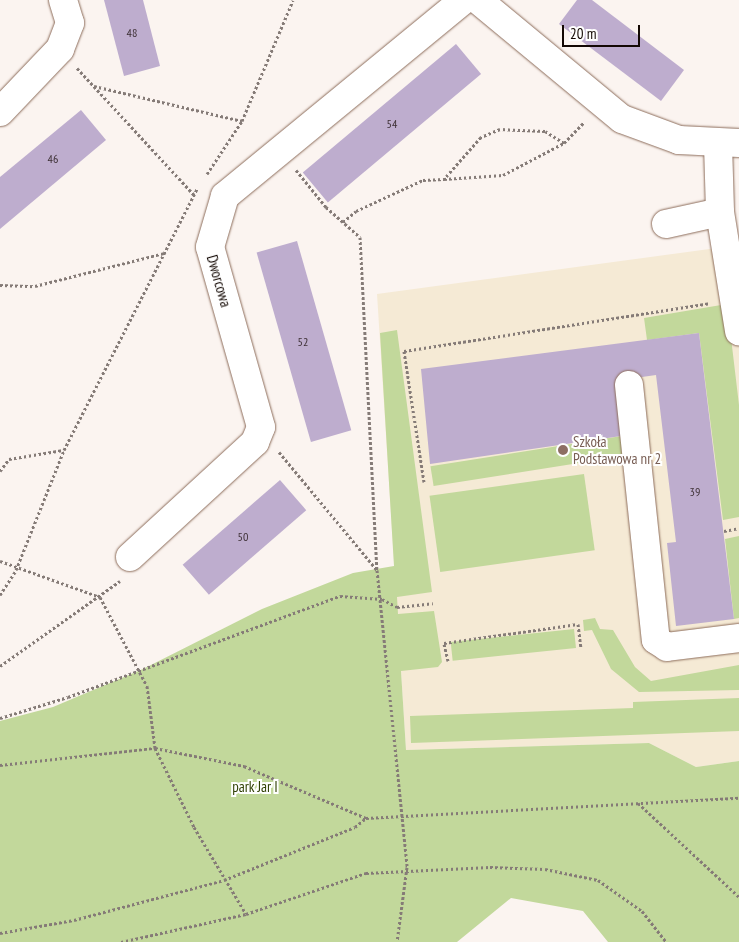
<!DOCTYPE html>
<html>
<head>
<meta charset="utf-8">
<style>
  body { margin:0 }
  #map { position:relative; width:739px; height:942px; overflow:hidden; background:#fbf4f0; font-family:"PT Sans Narrow",sans-serif }
  div>[style] { position:absolute }
  .education>* { inset:0; background:#f5ead5 }
  .green>* { inset:0; background:#c2d89b; transform-origin:0 0 }
  .building>* { inset:0; background:#beadce; transform-origin:0 0 }
  .path>* { height:3px; margin-top:-1.5px; transform-origin:0; background:repeating-linear-gradient(90deg,#857b77 0 2.5px,transparent 0 5px) }
  .roads { filter:drop-shadow(0 0 1px #8d6d5b) drop-shadow(0 0 1px #8d6d5b) }
  .minor>* { height:28px; margin:-14px; padding:0 14px; transform-origin:14px; border-radius:14px; background:#fff }
  .dots>* { width:14px; height:14px; translate:-50% -50%; box-sizing:border-box; border:2px solid #fff; border-radius:50% }
  span { translate:-50% -50%; white-space:nowrap; text-align:center; line-height:1.15; -webkit-text-stroke:4px #fff; paint-order:stroke }
  .number-label { font-size:12px; color:#3e3136 }
  .number-label span { -webkit-text-stroke-width:0 }
  .street-label { font-size:15px; color:#130803 }
  .education-label { font-size:15px; color:#785e54 }
  .left { translate:0 -50%; text-align:left }
  .park-label { font-size:15px; color:#304004 }
  .scale { position:absolute; left:562px; top:25px; width:78px; height:22px; box-sizing:border-box; border:2px solid #130803; border-top:0; padding-left:6px; font-size:15px; line-height:18px; white-space:nowrap; color:#130803; -webkit-text-stroke:4px #fff; paint-order:stroke }
</style>
</head>
<body>
<div id="map">
  <div class="education">
    <div style="clip-path:polygon(739px 245px,739px 761px,696px 767px,649px 743px,406px 750px,377px 294px)"></div>
  </div>
  <div class="green">
    <div style="clip-path:polygon(727px 304px,739px 405px,739px 517px,723px 520px,699px 333px,647px 340px,644px 318px)"></div>
    <div style="clip-path:polygon(397px 330px,432px 592px,397px 597px,398px 614px,434px 611px,442px 662px,438px 667px,401px 671px,406px 750px,649px 743px,696px 767px,739px 761px,739px 942px,608px 942px,583px 911px,511px 898px,457px 942px,0 942px,0 721px,53px 707px,143px 669px,262px 609px,353px 573px,394px 566px,380px 333px)"></div>
    <div style="left:628px;top:435px;width:20px;height:200px;rotate:81deg"></div>
    <div style="left:584px;top:474px;width:77px;height:156px;rotate:82deg"></div>
    <div style="clip-path:polygon(739px 536px,739px 618px,734px 619px,725px 539px)"></div>
    <div style="clip-path:polygon(595px 618px,600px 629px,613px 630px,635px 667px,651px 681px,739px 665px,739px 690px,639px 692px,611px 669px,592px 630px,584px 631px,583px 620px)"></div>
    <div style="left:574px;top:629px;width:19px;height:124px;rotate:84deg"></div>
    <div style="clip-path:polygon(739px 698px,739px 731px,411px 743px,410px 716px,633px 708px,633px 702px)"></div>
  </div>
  <div class="building">
    <div style="clip-path:polygon(104px 0,143px 0,160px 66px,124px 76px)"></div>
    <div style="clip-path:polygon(577px 0,592px 0,684px 70px,661px 101px,559px 24px)"></div>
    <div style="left:456px;top:44px;width:39px;height:200px;rotate:50deg"></div>
    <div style="clip-path:polygon(81px 110px,106px 140px,0 229px,0 177px)"></div>
    <div style="left:297px;top:241px;width:197px;height:42px;rotate:74deg"></div>
    <div style="clip-path:polygon(699px 333px,734px 619px,676px 626px,667px 543px,676px 542px,656px 375px,621px 380px,628px 435px,430px 464px,421px 369px)"></div>
    <div style="left:280px;top:480px;width:40px;height:129px;rotate:49deg"></div>
  </div>
  <div class="path">
    <div style="left:77px;top:68px;width:173px;rotate:47.3deg"></div>
    <div style="left:94px;top:86px;width:152px;rotate:13.3deg"></div>
    <div style="left:564px;top:143px;width:22px;rotate:-148deg"></div>
    <div style="left:545px;top:131px;width:45px;rotate:-177.5deg"></div>
    <div style="left:500px;top:129px;width:21px;rotate:157deg"></div>
    <div style="left:481px;top:137px;width:56px;rotate:131.4deg"></div>
    <div style="left:444px;top:179px;width:59px;rotate:-3.9deg"></div>
    <div style="left:503px;top:175px;width:69px;rotate:-27.7deg"></div>
    <div style="left:564px;top:143px;width:29px;rotate:-46deg"></div>
    <div style="left:296px;top:170px;width:48px;rotate:51deg"></div>
    <div style="left:326px;top:207px;width:45px;rotate:41.4deg"></div>
    <div style="left:360px;top:237px;width:333px;rotate:87.1deg"></div>
    <div style="left:377px;top:570px;width:299px;rotate:84.2deg"></div>
    <div style="left:407px;top:867px;width:76px;rotate:97.6deg"></div>
    <div style="left:207px;top:174px;width:64px;rotate:-56.6deg"></div>
    <div style="left:242px;top:121px;width:131px;rotate:-67.1deg"></div>
    <div style="left:343px;top:222px;width:17px;rotate:-40deg"></div>
    <div style="left:356px;top:211px;width:74px;rotate:-24.8deg"></div>
    <div style="left:423px;top:180px;width:21px;rotate:-3deg"></div>
    <div style="left:0;top:285px;width:35px;rotate:2deg"></div>
    <div style="left:35px;top:286px;width:133px;rotate:-14.3deg"></div>
    <div style="left:279px;top:452px;width:153px;rotate:50.3deg"></div>
    <div style="left:0;top:471px;width:15px;rotate:-53deg"></div>
    <div style="left:9px;top:459px;width:55px;rotate:-9.5deg"></div>
    <div style="left:424px;top:482px;width:133px;rotate:-98.7deg"></div>
    <div style="left:404px;top:351px;width:309px;rotate:-8.9deg"></div>
    <div style="left:724px;top:531px;width:15px;rotate:-11deg"></div>
    <div style="left:0;top:561px;width:106px;rotate:19.8deg"></div>
    <div style="left:100px;top:597px;width:101px;rotate:62.2deg"></div>
    <div style="left:147px;top:686px;width:63px;rotate:82.6deg"></div>
    <div style="left:155px;top:748px;width:88px;rotate:63.7deg"></div>
    <div style="left:194px;top:827px;width:101px;rotate:59.1deg"></div>
    <div style="left:0;top:595px;width:30px;rotate:-57deg"></div>
    <div style="left:16px;top:570px;width:129px;rotate:-68.2deg"></div>
    <div style="left:64px;top:450px;width:293px;rotate:-63deg"></div>
    <div style="left:448px;top:661px;width:18px;rotate:-103deg"></div>
    <div style="left:444px;top:643px;width:135px;rotate:-8.1deg"></div>
    <div style="left:578px;top:624px;width:23px;rotate:83deg"></div>
    <div style="left:0;top:666px;width:147px;rotate:-35.3deg"></div>
    <div style="left:0;top:718px;width:71px;rotate:-17.2deg"></div>
    <div style="left:68px;top:697px;width:290px;rotate:-20.4deg"></div>
    <div style="left:340px;top:596px;width:42px;rotate:4.1deg"></div>
    <div style="left:382px;top:599px;width:17px;rotate:28deg"></div>
    <div style="left:397px;top:607px;width:36px;rotate:-6deg"></div>
    <div style="left:0;top:765px;width:156px;rotate:-6.3deg"></div>
    <div style="left:155px;top:748px;width:91px;rotate:11.4deg"></div>
    <div style="left:244px;top:766px;width:133px;rotate:23.1deg"></div>
    <div style="left:366px;top:818px;width:374px;rotate:-3.1deg"></div>
    <div style="left:638px;top:803px;width:138px;rotate:42.9deg"></div>
    <div style="left:0;top:933px;width:75px;rotate:-10deg"></div>
    <div style="left:74px;top:920px;width:155px;rotate:-14.9deg"></div>
    <div style="left:224px;top:880px;width:141px;rotate:-22deg"></div>
    <div style="left:355px;top:827px;width:14px;rotate:-39deg"></div>
    <div style="left:121px;top:942px;width:128px;rotate:-12.6deg"></div>
    <div style="left:246px;top:914px;width:127px;rotate:-18.9deg"></div>
    <div style="left:366px;top:873px;width:124px;rotate:-2.8deg"></div>
    <div style="left:490px;top:867px;width:55px;rotate:2.1deg"></div>
    <div style="left:545px;top:869px;width:54px;rotate:11.7deg"></div>
    <div style="left:598px;top:880px;width:54px;rotate:35.2deg"></div>
    <div style="left:642px;top:911px;width:39px;rotate:52deg"></div>
  </div>
  <div class="roads">
    <div class="minor">
      <div style="left:478px;top:0;width:187px;rotate:39.6deg"></div>
      <div style="left:622px;top:119px;width:61px;rotate:20.2deg"></div>
      <div style="left:679px;top:140px;width:60px;rotate:2.9deg"></div>
      <div style="left:0;top:112px;width:87px;rotate:-46.4deg"></div>
      <div style="left:60px;top:49px;width:28px;rotate:-69deg"></div>
      <div style="left:70px;top:23px;width:24px;rotate:-107deg"></div>
      <div style="left:718px;top:144px;width:68px;rotate:88.3deg"></div>
      <div style="left:720px;top:212px;width:121px;rotate:80.9deg"></div>
      <div style="left:666px;top:224px;width:55px;rotate:-12.5deg"></div>
      <div style="left:629px;top:385px;width:256px;rotate:84deg"></div>
      <div style="left:656px;top:640px;width:13px;rotate:32deg"></div>
      <div style="left:667px;top:647px;width:73px;rotate:-7.1deg"></div>
      <div style="left:130px;top:557px;width:170px;rotate:-42.6deg"></div>
      <div style="left:255px;top:442px;width:16px;rotate:-68deg"></div>
      <div style="left:261px;top:427px;width:187px;rotate:-105.8deg"></div>
      <div style="left:210px;top:247px;width:53px;rotate:-73.6deg"></div>
      <div style="left:225px;top:196px;width:309px;rotate:-39.4deg"></div>
    </div>
  </div>
  <div class="dots">
    <div style="left:563px;top:450px;background:#8d6e63"></div>
  </div>
  <div class="number-label">
    <span style="left:132px;top:33px">48</span>
    <span style="left:392px;top:124px">54</span>
    <span style="left:53px;top:159px">46</span>
    <span style="left:303px;top:342px">52</span>
    <span style="left:695px;top:492px">39</span>
    <span style="left:243px;top:537px">50</span>
  </div>
  <div class="street-label">
    <span style="left:219px;top:281px;rotate:74deg">Dworcowa</span>
  </div>
  <div class="education-label">
    <span class="left" style="left:573px;top:450px">Szkoła<br>Podstawowa nr 2</span>
  </div>
  <div class="park-label">
    <span style="left:255px;top:787px">park Jar I</span>
  </div>
  <div class="scale">20 m</div>
</div>
</body>
</html>
